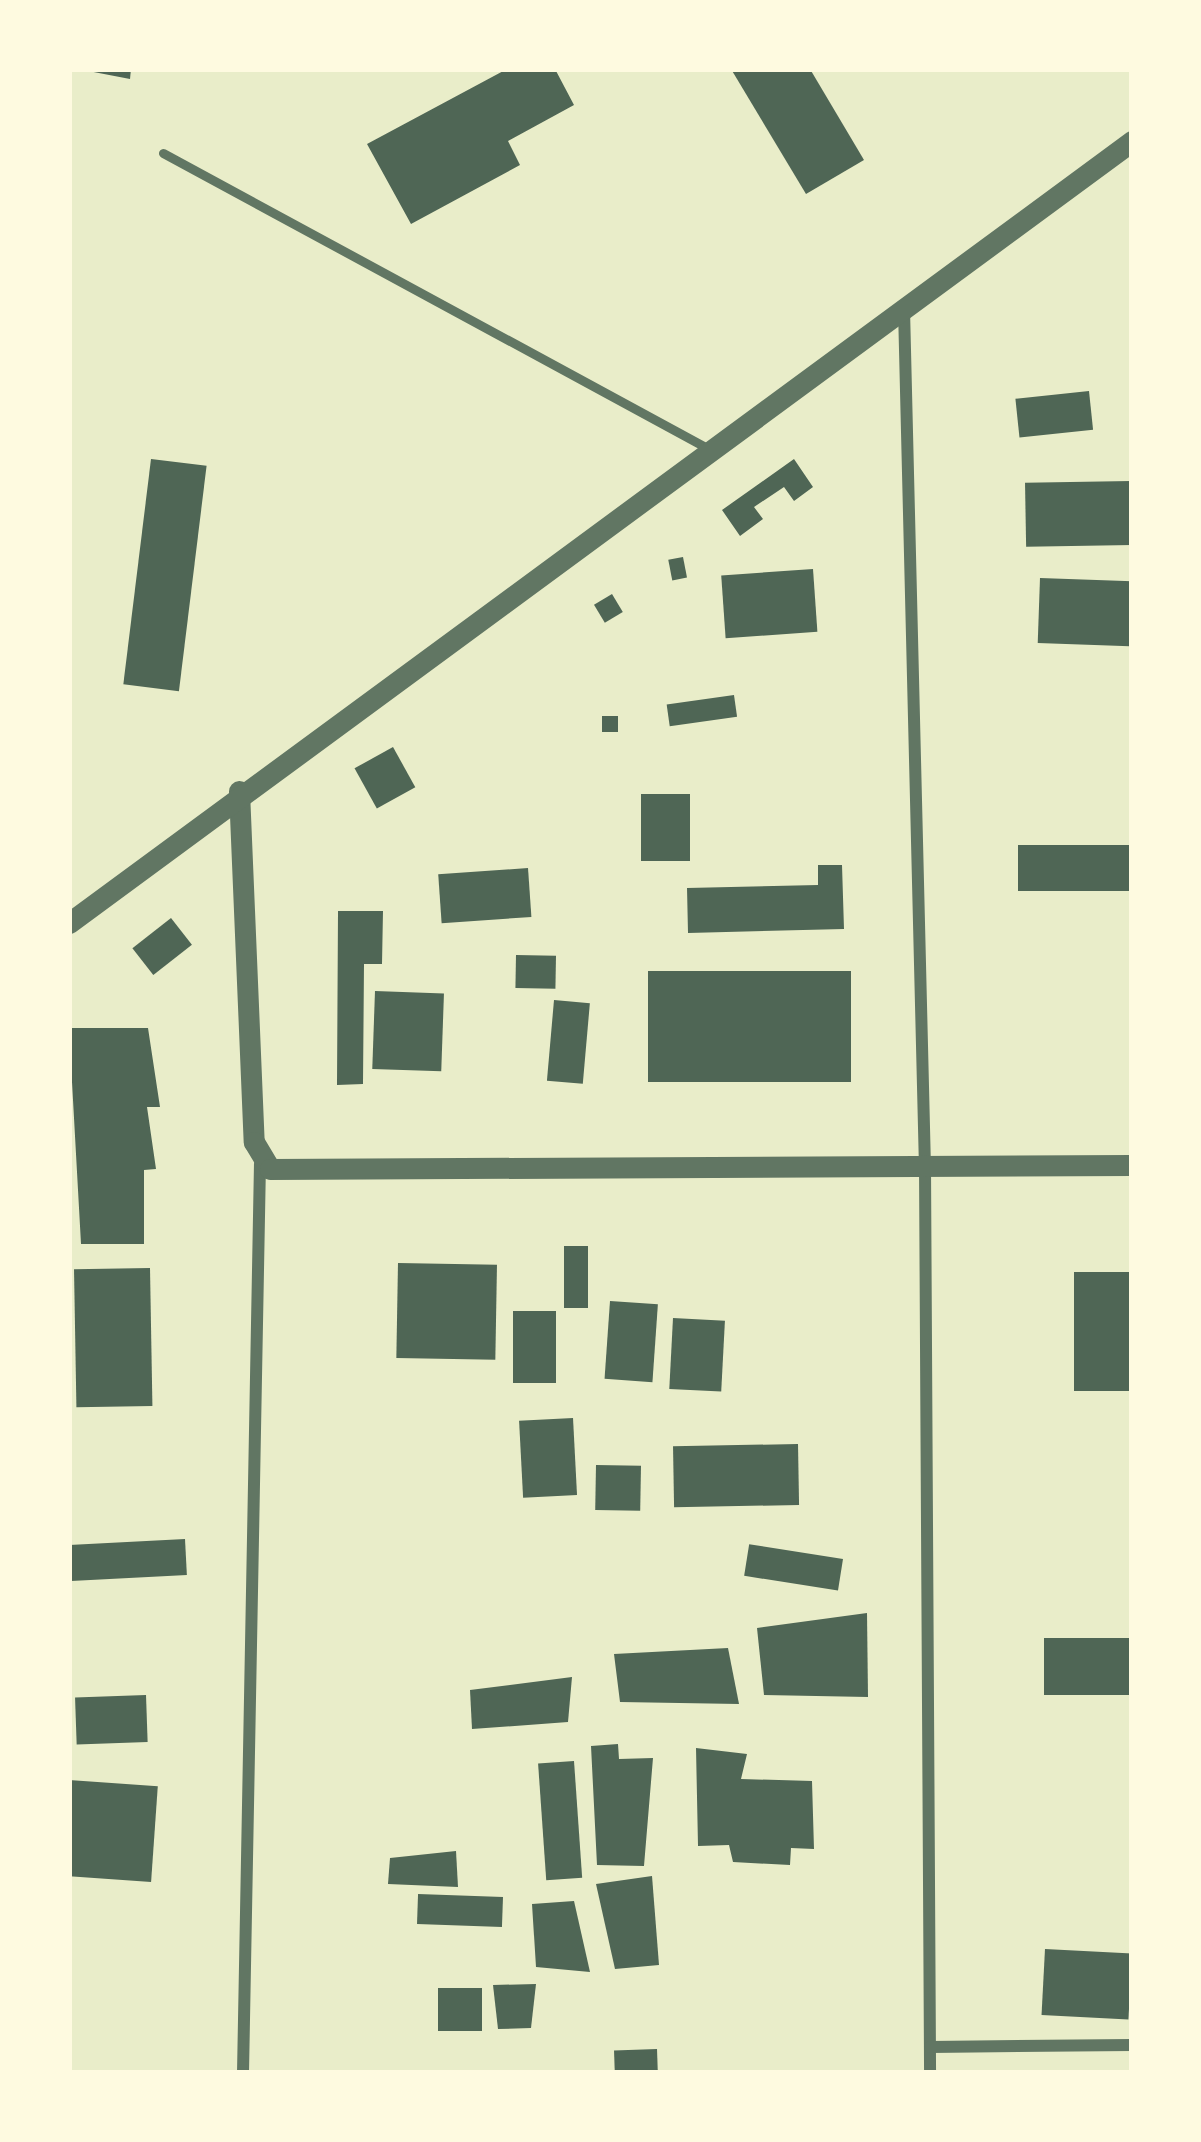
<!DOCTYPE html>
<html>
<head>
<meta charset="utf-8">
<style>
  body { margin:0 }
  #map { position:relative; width:1201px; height:2142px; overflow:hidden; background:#e9edc9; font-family:Lato,sans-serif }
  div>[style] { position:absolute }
  .building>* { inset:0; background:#4f6655; transform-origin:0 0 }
  .service>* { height:9px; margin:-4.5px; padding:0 4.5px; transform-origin:4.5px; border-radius:4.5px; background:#617663 }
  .minor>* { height:12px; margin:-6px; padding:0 6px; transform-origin:6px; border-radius:6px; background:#617663 }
  .tertiary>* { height:21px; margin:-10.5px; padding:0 10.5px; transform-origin:10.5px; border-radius:10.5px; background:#617663 }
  span { translate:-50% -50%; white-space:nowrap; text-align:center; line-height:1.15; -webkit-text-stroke:9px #fefae0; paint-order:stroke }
  .frame { position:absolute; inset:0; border:72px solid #fefae0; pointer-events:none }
</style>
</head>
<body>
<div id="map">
  <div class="building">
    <div style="clip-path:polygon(78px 69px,131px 69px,130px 79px)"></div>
    <div style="clip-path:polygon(507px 69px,555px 69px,574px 105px,508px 141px,520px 165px,411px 224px,367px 144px)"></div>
    <div style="clip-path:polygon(731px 69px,810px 69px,864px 160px,806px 194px)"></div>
    <div style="left:1089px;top:391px;width:39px;height:74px;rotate:84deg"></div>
    <div style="left:151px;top:459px;width:56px;height:227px;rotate:7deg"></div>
    <div style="clip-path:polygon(794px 459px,813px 487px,794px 501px,784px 487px,754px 507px,763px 519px,740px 536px,722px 510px)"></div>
    <div style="left:1131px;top:481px;width:64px;height:106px;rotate:89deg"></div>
    <div style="left:683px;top:557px;width:21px;height:15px;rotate:79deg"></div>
    <div style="left:813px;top:569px;width:63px;height:92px;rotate:86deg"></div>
    <div style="left:1040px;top:578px;width:92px;height:65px;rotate:2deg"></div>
    <div style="left:612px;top:594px;width:21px;height:21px;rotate:59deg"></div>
    <div style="left:734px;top:695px;width:22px;height:68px;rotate:82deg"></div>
    <div style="left:602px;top:716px;width:16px;height:16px"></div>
    <div style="left:393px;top:747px;width:46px;height:44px;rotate:61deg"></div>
    <div style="left:641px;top:794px;width:49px;height:67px"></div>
    <div style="left:1018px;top:845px;width:114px;height:46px"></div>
    <div style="clip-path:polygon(818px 865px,842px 865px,844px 929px,688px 933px,687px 888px,818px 885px)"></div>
    <div style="left:528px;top:868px;width:49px;height:90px;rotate:86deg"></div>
    <div style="clip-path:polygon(338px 911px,383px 911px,382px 964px,364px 964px,363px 1084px,337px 1085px)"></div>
    <div style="left:171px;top:918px;width:34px;height:49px;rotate:52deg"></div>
    <div style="left:516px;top:955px;width:40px;height:33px;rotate:1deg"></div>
    <div style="left:648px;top:971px;width:203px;height:111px"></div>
    <div style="left:375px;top:991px;width:69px;height:78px;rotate:2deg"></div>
    <div style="left:554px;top:1000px;width:36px;height:81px;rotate:5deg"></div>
    <div style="clip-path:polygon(69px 1028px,148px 1028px,160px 1107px,147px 1107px,156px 1169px,144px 1170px,144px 1244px,81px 1244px)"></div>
    <div style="left:564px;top:1246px;width:24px;height:62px"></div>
    <div style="left:398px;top:1263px;width:99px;height:95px;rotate:1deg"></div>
    <div style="left:150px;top:1268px;width:138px;height:76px;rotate:89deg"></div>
    <div style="left:1132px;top:1272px;width:119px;height:58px;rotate:90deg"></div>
    <div style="left:610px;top:1301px;width:48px;height:78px;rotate:4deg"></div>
    <div style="left:513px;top:1311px;width:43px;height:72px"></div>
    <div style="left:673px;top:1318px;width:52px;height:71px;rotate:3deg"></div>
    <div style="left:573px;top:1418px;width:77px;height:54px;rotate:87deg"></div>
    <div style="left:798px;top:1444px;width:61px;height:125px;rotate:89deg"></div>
    <div style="left:596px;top:1465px;width:45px;height:45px;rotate:1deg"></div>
    <div style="left:185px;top:1539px;width:36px;height:116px;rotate:87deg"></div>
    <div style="left:843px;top:1559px;width:32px;height:95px;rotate:99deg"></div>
    <div style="clip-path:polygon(867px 1613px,868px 1697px,764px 1695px,757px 1628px)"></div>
    <div style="left:1132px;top:1638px;width:57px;height:88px;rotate:90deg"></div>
    <div style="clip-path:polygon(728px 1648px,739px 1704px,620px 1702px,614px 1654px)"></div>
    <div style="clip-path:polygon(572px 1677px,568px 1722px,472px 1729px,470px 1690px)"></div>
    <div style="left:146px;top:1695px;width:47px;height:71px;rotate:88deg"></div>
    <div style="clip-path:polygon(618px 1744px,619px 1759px,653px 1758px,644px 1866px,597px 1865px,591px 1746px)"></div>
    <div style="clip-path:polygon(696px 1748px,747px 1754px,741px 1779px,812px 1781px,814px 1849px,791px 1848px,790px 1865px,733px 1862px,729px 1845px,698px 1846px)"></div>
    <div style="left:574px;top:1761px;width:117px;height:36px;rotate:86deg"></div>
    <div style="left:69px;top:1780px;width:89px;height:96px;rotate:4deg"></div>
    <div style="clip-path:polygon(456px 1851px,458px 1887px,388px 1884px,390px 1858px)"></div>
    <div style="clip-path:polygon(652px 1876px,659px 1965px,615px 1969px,596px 1884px)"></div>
    <div style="left:503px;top:1897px;width:30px;height:85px;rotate:92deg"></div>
    <div style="clip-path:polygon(574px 1901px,590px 1972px,536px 1967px,532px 1904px)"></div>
    <div style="left:1045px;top:1949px;width:87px;height:66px;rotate:3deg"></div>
    <div style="clip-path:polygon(536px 1984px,531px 2028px,498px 2029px,493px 1985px)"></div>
    <div style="left:438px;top:1988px;width:44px;height:43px"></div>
    <div style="left:657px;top:2049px;width:24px;height:43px;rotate:88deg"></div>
  </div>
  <div class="service">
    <div style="left:163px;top:153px;width:621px;rotate:28.46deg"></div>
  </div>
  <div class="minor">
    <div style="left:904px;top:309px;width:857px;rotate:88.6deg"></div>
    <div style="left:925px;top:1166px;width:907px;rotate:89.68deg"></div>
    <div style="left:930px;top:2047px;width:202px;rotate:-0.6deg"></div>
    <div style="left:243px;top:2073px;width:909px;rotate:-88.93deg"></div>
  </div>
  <div class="tertiary">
    <div style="left:239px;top:791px;width:351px;rotate:87.6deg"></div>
    <div style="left:254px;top:1142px;width:31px;rotate:59deg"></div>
    <div style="left:270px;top:1169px;width:862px;rotate:-0.27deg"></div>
    <div style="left:69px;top:923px;width:1320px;rotate:-36.34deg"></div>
  </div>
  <div class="frame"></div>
</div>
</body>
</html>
